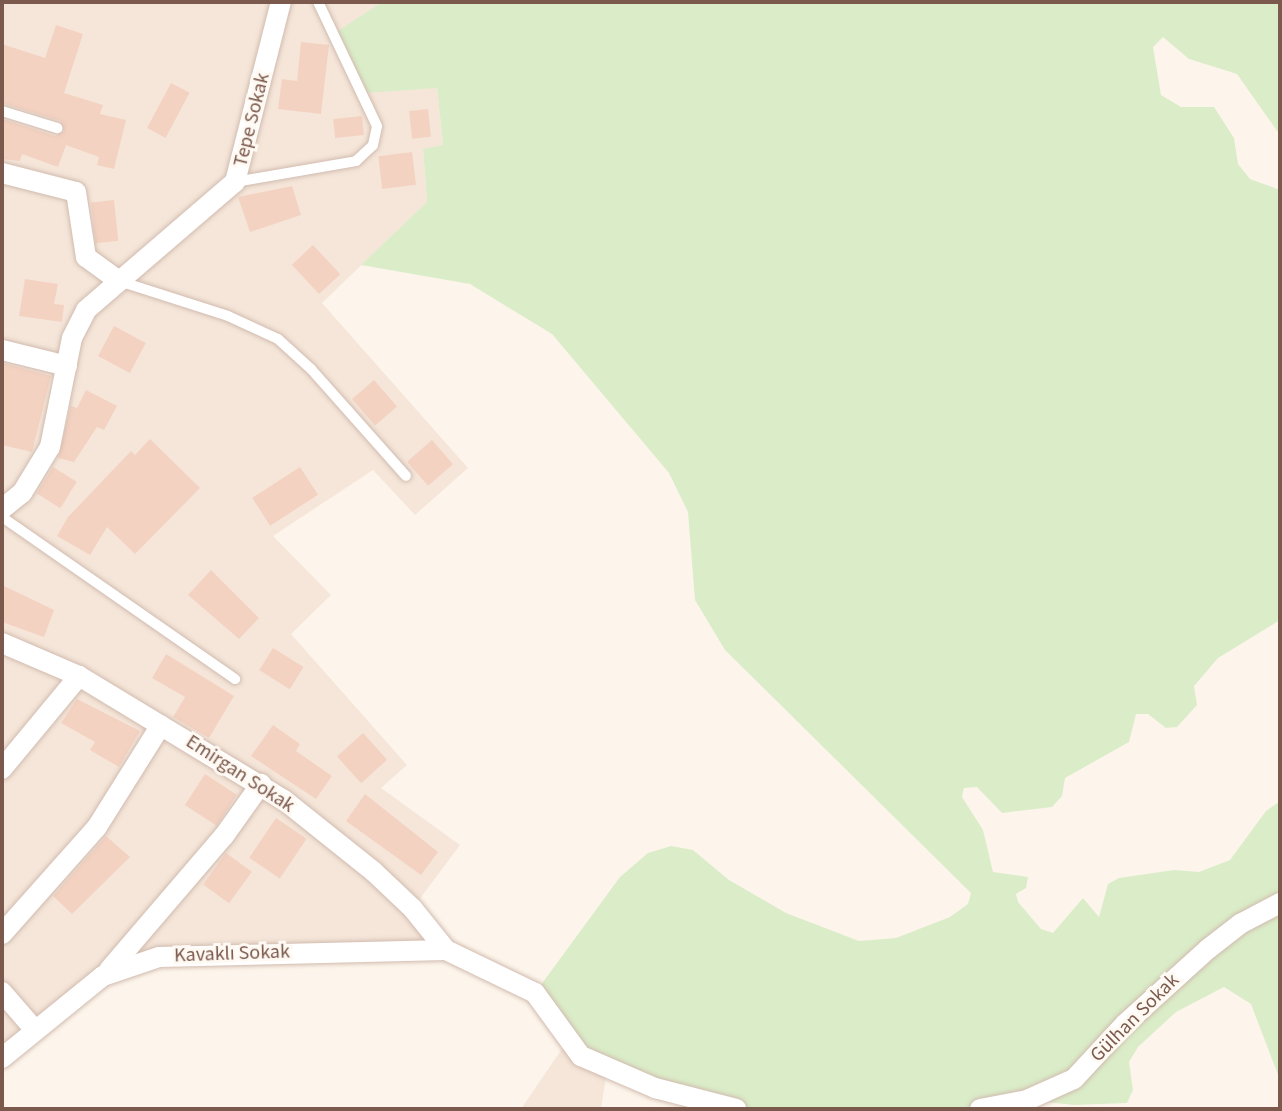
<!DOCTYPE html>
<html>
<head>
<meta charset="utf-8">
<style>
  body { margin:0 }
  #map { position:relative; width:1282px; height:1111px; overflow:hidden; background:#fdf5eb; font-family:"Source Sans 3",sans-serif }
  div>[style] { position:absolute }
  .residential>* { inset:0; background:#f5e6d9 }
  .green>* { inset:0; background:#daedc8 }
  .building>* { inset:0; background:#f4d2c2; transform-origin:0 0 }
  .roads { filter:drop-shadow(0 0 2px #d1bbaf) drop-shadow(0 0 2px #d1bbaf) }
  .lane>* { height:10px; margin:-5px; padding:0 5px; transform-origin:5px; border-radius:5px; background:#fff }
  .street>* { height:20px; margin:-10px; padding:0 10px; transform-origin:10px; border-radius:10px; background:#fff }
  span { translate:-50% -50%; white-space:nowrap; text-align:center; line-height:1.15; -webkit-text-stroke:6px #fff9f3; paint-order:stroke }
  .street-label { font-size:20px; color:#7b594c }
  .frame { position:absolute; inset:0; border:4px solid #7b594c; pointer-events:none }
</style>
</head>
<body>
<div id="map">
  <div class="residential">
    <div style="clip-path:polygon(2px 2px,382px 2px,336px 33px,437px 87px,443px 145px,423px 150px,427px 202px,322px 303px,468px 468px,415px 515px,373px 470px,273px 536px,331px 595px,291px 634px,407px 765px,381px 788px,460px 845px,413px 908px,446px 950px,134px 963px,2px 1058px)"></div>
    <div style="clip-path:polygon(568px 1040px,607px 1070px,601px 1109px,521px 1109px)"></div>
  </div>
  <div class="green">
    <div style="clip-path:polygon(382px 2px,1280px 2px,1280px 135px,1237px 74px,1189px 59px,1163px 37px,1153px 47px,1161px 95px,1181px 107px,1214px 107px,1234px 138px,1238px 164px,1250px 179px,1280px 190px,1280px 620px,1218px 658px,1194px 686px,1197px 705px,1177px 727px,1166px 728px,1148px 714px,1136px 714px,1129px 742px,1065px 778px,1062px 796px,1052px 807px,1002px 813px,977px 787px,964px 788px,962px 797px,983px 830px,993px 872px,1028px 877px,1026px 888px,1016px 894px,1018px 902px,1041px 929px,1053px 933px,1083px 898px,1099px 917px,1108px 884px,1119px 878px,1174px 870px,1199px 872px,1230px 860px,1266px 811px,1280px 801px,1280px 1080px,1251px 1004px,1224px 987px,1176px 1012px,1138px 1047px,1129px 1062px,1133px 1090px,1127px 1103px,1074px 1105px,1027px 1100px,980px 1109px,736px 1109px,609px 1071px,535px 993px,620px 877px,648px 853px,671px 846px,693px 850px,729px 880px,786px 913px,859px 941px,896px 938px,950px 917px,968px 904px,971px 893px,725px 650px,695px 600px,688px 512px,669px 473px,552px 334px,470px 284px,361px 265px,427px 202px,423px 149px,443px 145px,437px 88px,363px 93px,335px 33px)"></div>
  </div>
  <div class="building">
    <div style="clip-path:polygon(56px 25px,83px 34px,64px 93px,103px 105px,100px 114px,126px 120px,114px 169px,97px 165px,99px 157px,66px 145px,58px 167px,22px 154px,20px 161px,2px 159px,2px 119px,55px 136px,64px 131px,60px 121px,2px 103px,2px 44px,45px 58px)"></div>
    <div style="clip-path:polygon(301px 42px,329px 45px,321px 114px,278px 109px,282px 79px,297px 81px)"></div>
    <div style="left:171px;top:83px;width:21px;height:51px;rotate:28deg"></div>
    <div style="left:428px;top:109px;width:28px;height:19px;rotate:84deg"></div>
    <div style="left:362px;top:116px;width:19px;height:29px;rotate:84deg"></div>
    <div style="left:412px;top:152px;width:33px;height:34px;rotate:83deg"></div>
    <div style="clip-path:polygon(292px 186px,301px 215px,250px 232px,238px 197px)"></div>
    <div style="left:114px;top:200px;width:41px;height:23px;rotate:84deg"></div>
    <div style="left:313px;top:245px;width:40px;height:29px;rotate:47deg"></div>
    <div style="clip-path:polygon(25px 279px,58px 284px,54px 304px,64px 305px,62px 322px,19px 316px)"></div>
    <div style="left:114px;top:326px;width:36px;height:34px;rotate:28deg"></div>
    <div style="clip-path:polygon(2px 363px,51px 376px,32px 452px,2px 445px)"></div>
    <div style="left:374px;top:380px;width:35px;height:29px;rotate:49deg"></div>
    <div style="clip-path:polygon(86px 390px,117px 406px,104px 430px,97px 427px,74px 462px,58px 458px,71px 406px,77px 408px)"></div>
    <div style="clip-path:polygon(150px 439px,200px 488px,135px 554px,107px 527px,90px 555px,57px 536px,68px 517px,131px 451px,135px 455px)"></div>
    <div style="left:432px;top:440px;width:32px;height:33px;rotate:49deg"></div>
    <div style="left:53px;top:467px;width:28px;height:31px;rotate:32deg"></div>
    <div style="left:300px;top:467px;width:33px;height:57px;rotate:57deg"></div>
    <div style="clip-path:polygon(211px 570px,259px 618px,239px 639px,188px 595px)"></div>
    <div style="clip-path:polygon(2px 585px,54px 610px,44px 637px,2px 622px)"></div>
    <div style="left:273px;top:648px;width:36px;height:26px;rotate:32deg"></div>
    <div style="clip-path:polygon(166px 654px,234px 696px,209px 738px,173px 717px,185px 697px,152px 678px)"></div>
    <div style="clip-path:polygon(77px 699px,140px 731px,119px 767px,90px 750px,95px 742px,61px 723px)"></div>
    <div style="clip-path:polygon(273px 725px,300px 744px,296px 751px,332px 776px,316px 799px,251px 756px)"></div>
    <div style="left:363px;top:733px;width:36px;height:35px;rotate:48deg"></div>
    <div style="left:205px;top:774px;width:38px;height:37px;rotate:33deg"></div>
    <div style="clip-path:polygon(365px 794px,438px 852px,421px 875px,346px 821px)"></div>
    <div style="left:276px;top:818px;width:37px;height:48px;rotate:34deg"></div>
    <div style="clip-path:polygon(106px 836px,130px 857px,72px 914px,53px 896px)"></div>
    <div style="left:226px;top:853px;width:32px;height:39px;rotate:36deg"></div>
  </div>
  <div class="roads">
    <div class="lane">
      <div style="left:2px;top:111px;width:58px;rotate:17.2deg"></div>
      <div style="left:235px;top:182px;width:123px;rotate:-9.8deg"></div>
      <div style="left:356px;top:161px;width:23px;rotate:-43deg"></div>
      <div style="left:373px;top:145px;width:19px;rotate:-78deg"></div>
      <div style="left:377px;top:126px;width:137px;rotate:-115.4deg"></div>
      <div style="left:119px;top:281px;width:114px;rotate:17.8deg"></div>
      <div style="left:228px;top:316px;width:55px;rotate:24.7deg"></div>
      <div style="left:278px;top:339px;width:45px;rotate:42.3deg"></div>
      <div style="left:311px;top:369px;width:143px;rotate:48.4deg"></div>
      <div style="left:2px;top:517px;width:284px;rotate:34.8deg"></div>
    </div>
    <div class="street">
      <div style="left:2px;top:173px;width:76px;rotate:14.4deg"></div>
      <div style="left:76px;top:192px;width:66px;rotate:81.3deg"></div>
      <div style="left:86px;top:257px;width:41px;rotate:36deg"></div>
      <div style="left:2px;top:350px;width:67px;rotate:13.8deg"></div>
      <div style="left:2px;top:509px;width:26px;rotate:-39deg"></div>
      <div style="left:22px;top:493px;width:54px;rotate:-58.7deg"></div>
      <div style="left:50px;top:447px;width:111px;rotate:-78.6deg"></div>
      <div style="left:72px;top:338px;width:31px;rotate:-63deg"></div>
      <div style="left:86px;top:310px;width:196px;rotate:-40.7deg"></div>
      <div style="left:235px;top:182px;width:186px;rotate:-75.7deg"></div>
      <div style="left:2px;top:643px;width:84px;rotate:23.2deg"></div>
      <div style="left:79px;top:676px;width:240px;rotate:31.2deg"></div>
      <div style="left:284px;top:800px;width:114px;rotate:38.6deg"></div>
      <div style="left:373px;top:871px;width:55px;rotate:43.5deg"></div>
      <div style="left:413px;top:909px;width:53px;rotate:51.2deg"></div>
      <div style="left:2px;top:769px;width:121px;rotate:-50.4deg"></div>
      <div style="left:2px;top:934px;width:143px;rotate:-48.4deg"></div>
      <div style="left:97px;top:827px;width:120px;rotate:-57.9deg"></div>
      <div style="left:109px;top:970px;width:177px;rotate:-49.4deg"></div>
      <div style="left:224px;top:836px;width:64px;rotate:-54.6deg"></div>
      <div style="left:2px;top:992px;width:49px;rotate:49.1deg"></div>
      <div style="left:2px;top:1058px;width:130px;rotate:-39.1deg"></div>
      <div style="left:103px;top:976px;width:59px;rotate:-18.7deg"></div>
      <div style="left:159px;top:957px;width:287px;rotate:-1.4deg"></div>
      <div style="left:446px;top:950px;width:99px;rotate:25.8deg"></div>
      <div style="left:535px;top:993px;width:78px;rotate:53.9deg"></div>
      <div style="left:581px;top:1056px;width:81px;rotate:23.4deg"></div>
      <div style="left:655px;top:1088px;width:84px;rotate:14.5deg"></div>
      <div style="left:980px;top:1109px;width:48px;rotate:-10.8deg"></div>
      <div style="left:1027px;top:1100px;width:51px;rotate:-24.1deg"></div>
      <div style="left:1074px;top:1079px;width:75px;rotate:-47.2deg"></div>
      <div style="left:1125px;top:1024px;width:112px;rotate:-42.1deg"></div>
      <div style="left:1208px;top:949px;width:41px;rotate:-38deg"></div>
      <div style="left:1240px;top:924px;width:45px;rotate:-27.7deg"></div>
    </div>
  </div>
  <div class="street-label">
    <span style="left:252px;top:120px;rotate:-76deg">Tepe Sokak</span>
    <span style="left:240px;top:774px;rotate:33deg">Emirgan Sokak</span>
    <span style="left:232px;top:954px;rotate:-2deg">Kavaklı Sokak</span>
    <span style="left:1135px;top:1018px;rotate:-45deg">Gülhan Sokak</span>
  </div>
  <div class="frame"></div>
</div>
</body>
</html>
